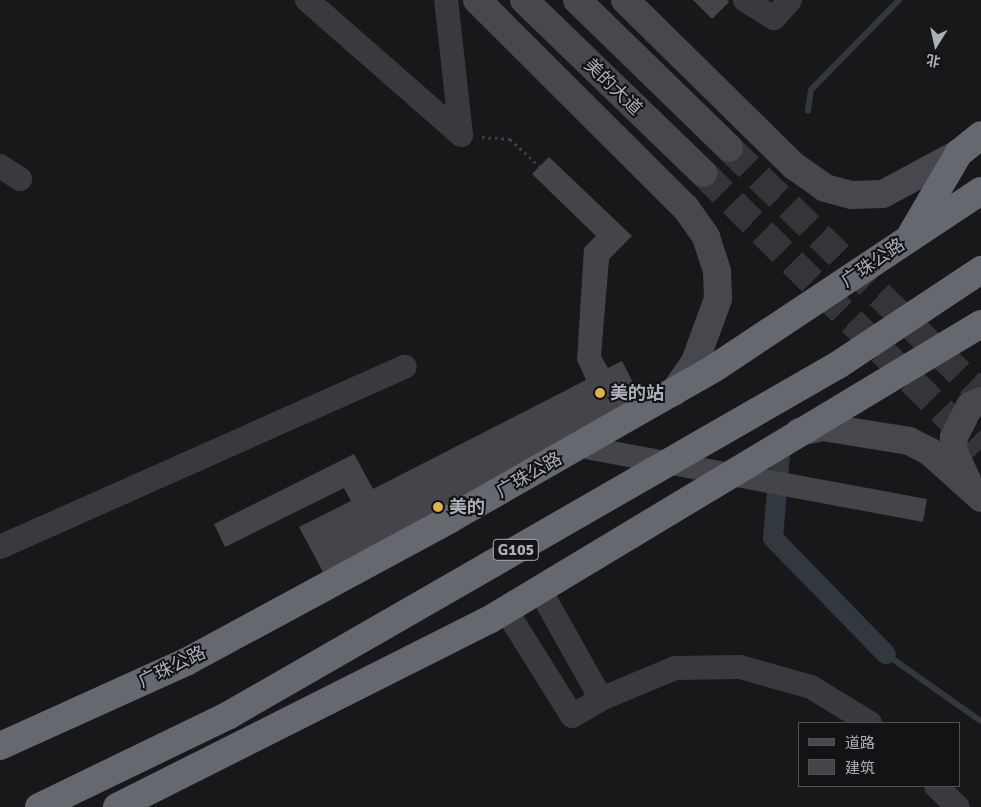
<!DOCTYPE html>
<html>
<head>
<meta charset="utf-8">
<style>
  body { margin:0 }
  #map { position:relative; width:981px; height:807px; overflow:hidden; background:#181719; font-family:Signika,"Noto Sans SC",sans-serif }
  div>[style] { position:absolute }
  .stream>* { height:5.5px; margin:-2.75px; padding:0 2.75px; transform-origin:2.75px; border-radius:2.75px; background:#31383e }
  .canal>* { height:20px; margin:-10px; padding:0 10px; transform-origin:10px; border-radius:10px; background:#31383e }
  .building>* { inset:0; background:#454549 }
  .secondary-tunnel>* { height:28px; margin-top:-14px; transform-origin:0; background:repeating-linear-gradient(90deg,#353539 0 28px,transparent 0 42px) }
  .path>* { height:3px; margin-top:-1.5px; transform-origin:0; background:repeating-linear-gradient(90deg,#3f4045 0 2.5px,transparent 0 6.5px) }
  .street>* { height:24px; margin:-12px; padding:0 12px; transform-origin:12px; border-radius:12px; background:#393a3e }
  .secondary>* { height:28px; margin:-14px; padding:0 14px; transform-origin:14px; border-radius:14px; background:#47484d }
  .highway>* { height:28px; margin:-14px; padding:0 14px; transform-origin:14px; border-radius:14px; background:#65686e }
  .dots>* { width:14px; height:14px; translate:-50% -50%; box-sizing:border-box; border:2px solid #131214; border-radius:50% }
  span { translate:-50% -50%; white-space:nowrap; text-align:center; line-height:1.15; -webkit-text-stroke:4px #131214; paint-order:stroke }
  .shield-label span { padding:1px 4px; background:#131214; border:1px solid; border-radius:4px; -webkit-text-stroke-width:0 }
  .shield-label { font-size:16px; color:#abafb7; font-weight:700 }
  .street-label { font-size:18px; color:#abafb7 }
  .poi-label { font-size:18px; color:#abafb7; font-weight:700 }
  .left { translate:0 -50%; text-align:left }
  .legend { position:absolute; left:798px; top:722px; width:162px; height:65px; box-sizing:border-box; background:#131214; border:1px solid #505155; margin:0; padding:6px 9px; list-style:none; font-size:15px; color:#abafb7 }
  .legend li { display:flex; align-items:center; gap:10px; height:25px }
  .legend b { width:25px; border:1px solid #505155 }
  .north { position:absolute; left:911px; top:20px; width:50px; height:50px; -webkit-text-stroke:4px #131214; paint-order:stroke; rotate:190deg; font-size:14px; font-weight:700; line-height:20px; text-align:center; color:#abafb7 }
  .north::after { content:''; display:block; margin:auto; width:18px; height:22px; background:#abafb7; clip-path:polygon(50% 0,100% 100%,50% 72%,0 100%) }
</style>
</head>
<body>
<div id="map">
  <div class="stream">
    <div style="left:808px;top:111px;width:21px;rotate:-82deg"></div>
    <div style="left:811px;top:90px;width:126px;rotate:-45.6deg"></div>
    <div style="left:886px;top:654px;width:116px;rotate:35.2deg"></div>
  </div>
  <div class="canal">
    <div style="left:780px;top:455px;width:83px;rotate:94.8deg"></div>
    <div style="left:773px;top:538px;width:162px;rotate:45.8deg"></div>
  </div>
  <div class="building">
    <div style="clip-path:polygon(693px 0,727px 0,729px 2px,712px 19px)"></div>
    <div style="clip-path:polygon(549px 157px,632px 236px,609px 259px,601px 356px,608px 368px,622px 361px,645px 406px,607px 440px,927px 499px,923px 522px,585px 459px,575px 442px,323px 572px,299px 527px,351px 501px,344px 488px,225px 547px,214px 524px,354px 454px,373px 489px,586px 380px,577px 360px,584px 248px,596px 236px,532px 174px)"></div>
  </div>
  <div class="secondary-tunnel">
    <div style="left:729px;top:148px;width:352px;rotate:44.3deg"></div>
    <div style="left:703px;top:173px;width:392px;rotate:44.9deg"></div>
  </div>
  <div class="path">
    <div style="left:482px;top:137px;width:28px;rotate:4deg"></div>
    <div style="left:510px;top:139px;width:41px;rotate:43deg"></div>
  </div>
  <div class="street">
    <div style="left:307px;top:0;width:205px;rotate:41.2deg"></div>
    <div style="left:461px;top:135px;width:136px;rotate:-96.3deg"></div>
    <div style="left:745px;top:0;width:34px;rotate:32deg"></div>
    <div style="left:774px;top:18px;width:24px;rotate:-48deg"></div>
    <div style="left:0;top:166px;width:24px;rotate:33deg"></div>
    <div style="left:0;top:547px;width:443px;rotate:-24deg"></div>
    <div style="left:505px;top:609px;width:126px;rotate:57.9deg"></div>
    <div style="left:572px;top:716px;width:34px;rotate:-30deg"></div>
    <div style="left:601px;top:699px;width:127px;rotate:-119.2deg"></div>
    <div style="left:601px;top:699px;width:80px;rotate:-22.7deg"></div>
    <div style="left:675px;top:668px;width:65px;rotate:-0.9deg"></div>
    <div style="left:740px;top:667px;width:74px;rotate:15.7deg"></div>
    <div style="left:811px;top:687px;width:69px;rotate:31.4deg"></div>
    <div style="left:936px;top:786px;width:30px;rotate:44deg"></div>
  </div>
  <div class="secondary">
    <div style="left:477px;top:0;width:295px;rotate:44.9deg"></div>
    <div style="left:686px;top:208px;width:35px;rotate:55deg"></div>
    <div style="left:706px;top:237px;width:36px;rotate:72deg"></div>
    <div style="left:717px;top:271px;width:28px;rotate:88deg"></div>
    <div style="left:718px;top:299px;width:67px;rotate:110.1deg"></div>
    <div style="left:695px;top:362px;width:37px;rotate:125deg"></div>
    <div style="left:524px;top:0;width:249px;rotate:44deg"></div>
    <div style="left:577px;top:0;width:212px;rotate:44.2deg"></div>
    <div style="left:625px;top:0;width:237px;rotate:44.5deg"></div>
    <div style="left:794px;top:166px;width:38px;rotate:35deg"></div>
    <div style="left:825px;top:188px;width:28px;rotate:15deg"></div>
    <div style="left:852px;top:195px;width:31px;rotate:-2deg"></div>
    <div style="left:883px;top:194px;width:86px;rotate:-28.3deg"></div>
    <div style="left:799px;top:432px;width:24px;rotate:-12deg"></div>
    <div style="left:822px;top:427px;width:88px;rotate:9.1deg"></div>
    <div style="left:909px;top:441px;width:22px;rotate:27deg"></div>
    <div style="left:929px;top:451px;width:70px;rotate:42.1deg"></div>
    <div style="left:967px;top:480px;width:33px;rotate:-115deg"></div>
    <div style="left:953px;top:450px;width:13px;rotate:-86deg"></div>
    <div style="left:954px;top:437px;width:35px;rotate:-63deg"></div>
    <div style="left:970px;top:406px;width:12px;rotate:-24deg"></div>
  </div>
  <div class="highway">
    <div style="left:912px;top:233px;width:93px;rotate:-59.6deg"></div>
    <div style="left:959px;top:153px;width:28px;rotate:-39deg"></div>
    <div style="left:0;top:746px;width:204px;rotate:-24.3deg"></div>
    <div style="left:186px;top:662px;width:300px;rotate:-28.4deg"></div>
    <div style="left:450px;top:519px;width:306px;rotate:-29.7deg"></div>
    <div style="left:716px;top:367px;width:318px;rotate:-33.6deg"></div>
    <div style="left:39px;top:807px;width:211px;rotate:-25.8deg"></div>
    <div style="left:229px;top:715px;width:702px;rotate:-29.89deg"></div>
    <div style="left:838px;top:365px;width:172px;rotate:-33.6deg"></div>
    <div style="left:117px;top:807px;width:416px;rotate:-26.7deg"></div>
    <div style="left:489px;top:620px;width:574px;rotate:-31.03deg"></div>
  </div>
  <div class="dots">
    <div style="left:600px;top:393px;background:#deb14b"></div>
    <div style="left:438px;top:507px;background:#deb14b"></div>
  </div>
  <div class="shield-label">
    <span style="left:516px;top:550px">G105</span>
  </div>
  <div class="street-label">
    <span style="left:613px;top:87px;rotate:44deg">美的大道</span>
    <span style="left:873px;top:263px;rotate:-34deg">广珠公路</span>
    <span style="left:529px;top:475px;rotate:-30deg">广珠公路</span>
    <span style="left:172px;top:667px;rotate:-26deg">广珠公路</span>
  </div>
  <div class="poi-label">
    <span class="left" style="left:610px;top:393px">美的站</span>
    <span class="left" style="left:449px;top:507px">美的</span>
  </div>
  <ul class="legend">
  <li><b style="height:6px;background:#47484d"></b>道路</li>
  <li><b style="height:14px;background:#454549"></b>建筑</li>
  </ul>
  <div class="north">北</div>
</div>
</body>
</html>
